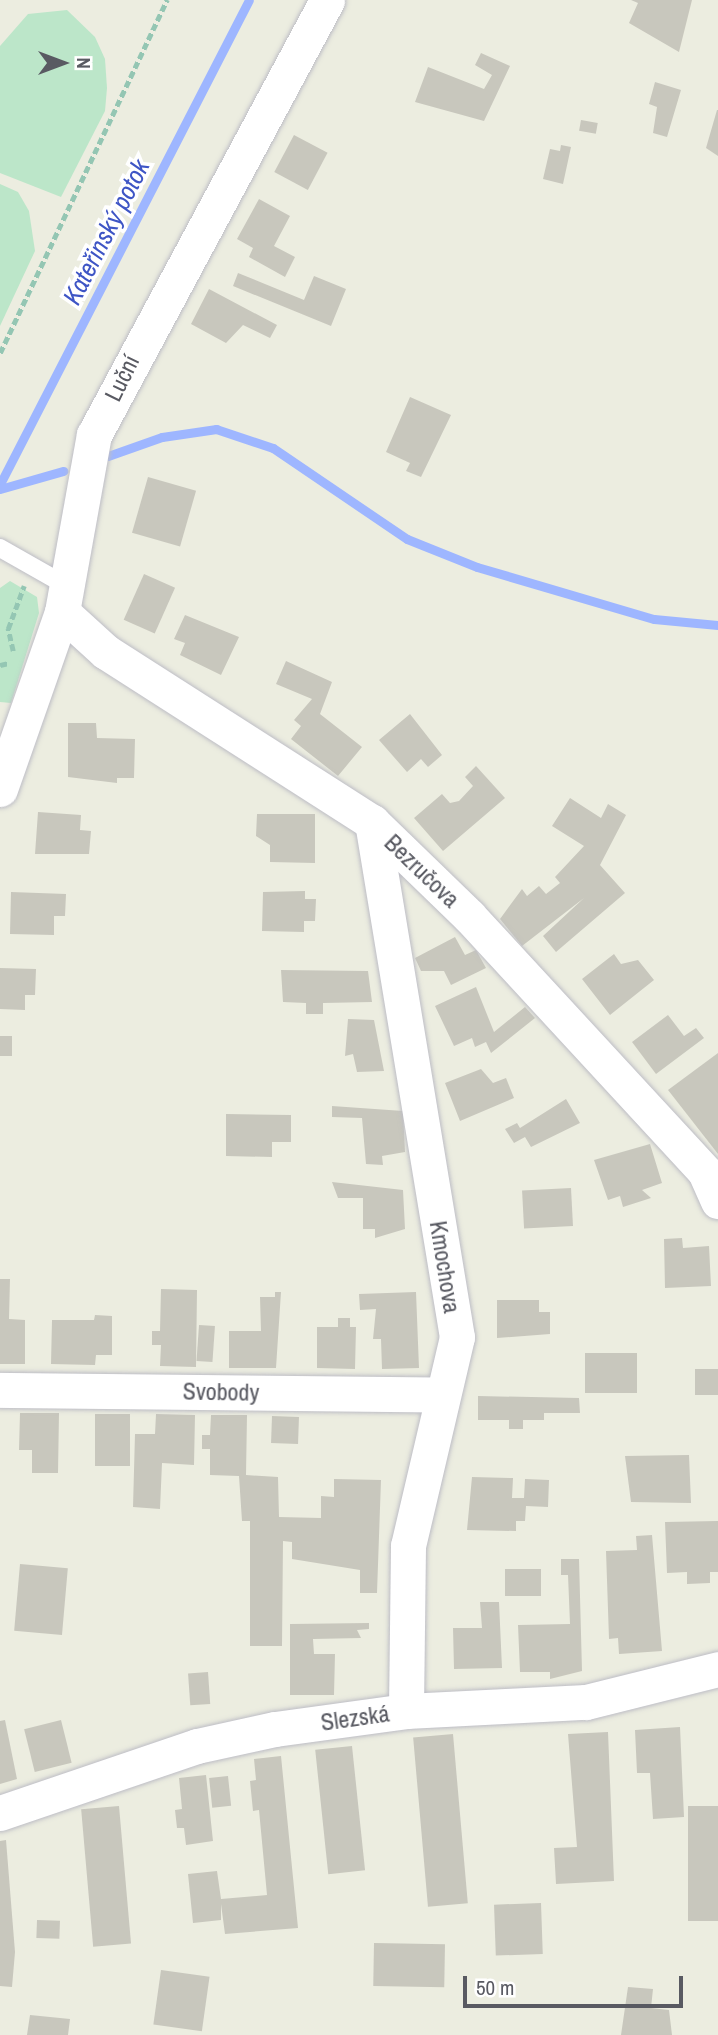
<!DOCTYPE html>
<html>
<head>
<meta charset="utf-8">
<style>
  body { margin:0 }
  #map { position:relative; width:718px; height:2035px; overflow:hidden; background:#ecede0; font-family:"Archivo Narrow",sans-serif }
  div>[style] { position:absolute }
  .green>* { inset:0; background:#bce6c9 }
  .stream>* { height:9px; margin:-4.5px; padding:0 4.5px; transform-origin:4.5px; border-radius:4.5px; background:#9eb6ff }
  .building>* { inset:0; background:#c8c7bd; transform-origin:0 0 }
  .path>* { height:4.5px; margin-top:-2.25px; transform-origin:0; background:repeating-linear-gradient(90deg,#94c6b3 0 7px,transparent 0 10.5px) }
  .roads { filter:drop-shadow(0 0 2px #bdbdc5) drop-shadow(0 0 2px #bdbdc5) }
  .service>* { height:18px; margin:-9px; padding:0 9px; transform-origin:9px; border-radius:9px; background:#fff }
  .minor>* { height:35px; margin:-17.5px; padding:0 17.5px; transform-origin:17.5px; border-radius:17.5px; background:#fff }
  span { translate:-50% -50%; white-space:nowrap; text-align:center; line-height:1.15; -webkit-text-stroke:7px #fff; paint-order:stroke }
  .street-label { font-size:24px; color:#595a62 }
  .water-label { font-size:26px; color:#3e55c5; font-style:italic }
  .north { position:absolute; left:28px; top:28px; width:70px; height:70px; -webkit-text-stroke:5px #fff; paint-order:stroke; rotate:90deg; font-size:19px; font-weight:700; line-height:28px; text-align:center; color:#595a62 }
  .north::after { content:''; display:block; margin:auto; width:24px; height:32px; background:#595a62; clip-path:polygon(50% 0,100% 100%,50% 72%,0 100%) }
  .scale { position:absolute; left:463px; top:1976px; width:220px; height:32px; box-sizing:border-box; border:4px solid #595a62; border-top:0; padding-left:9px; font-size:21px; line-height:24px; white-space:nowrap; color:#595a62; -webkit-text-stroke:5px #fff; paint-order:stroke }
</style>
</head>
<body>
<div id="map">
  <div class="green">
    <div style="clip-path:polygon(67px 10px,95px 37px,105px 59px,107px 88px,105px 111px,61px 197px,0 173px,0 46px,28px 14px)"></div>
    <div style="clip-path:polygon(0 184px,18px 192px,29px 211px,35px 251px,0 326px)"></div>
    <div style="clip-path:polygon(10px 581px,37px 597px,39px 613px,11px 703px,0 702px,0 588px)"></div>
  </div>
  <div class="stream">
    <div style="left:108px;top:456px;width:57px;rotate:-19.4deg"></div>
    <div style="left:162px;top:437px;width:55px;rotate:-8.4deg"></div>
    <div style="left:216px;top:429px;width:60px;rotate:18.4deg"></div>
    <div style="left:273px;top:448px;width:162px;rotate:34.2deg"></div>
    <div style="left:407px;top:539px;width:75px;rotate:21.8deg"></div>
    <div style="left:477px;top:567px;width:184px;rotate:16.4deg"></div>
    <div style="left:654px;top:619px;width:64px;rotate:5.4deg"></div>
    <div style="left:0;top:484px;width:544px;rotate:-62.78deg"></div>
    <div style="left:0;top:489px;width:66px;rotate:-15.9deg"></div>
  </div>
  <div class="building">
    <div style="clip-path:polygon(631px 0,692px 0,679px 52px,629px 23px,638px 3px)"></div>
    <div style="clip-path:polygon(481px 53px,510px 66px,484px 121px,415px 102px,428px 67px,484px 89px,492px 75px,475px 65px)"></div>
    <div style="clip-path:polygon(655px 82px,681px 90px,667px 137px,653px 133px,657px 107px,649px 104px)"></div>
    <div style="clip-path:polygon(717px 110px,718px 110px,718px 156px,706px 148px)"></div>
    <div style="left:581px;top:120px;width:17px;height:11px;rotate:10deg"></div>
    <div style="left:294px;top:135px;width:38px;height:42px;rotate:28deg"></div>
    <div style="clip-path:polygon(561px 145px,571px 147px,563px 184px,543px 179px,550px 149px,560px 151px)"></div>
    <div style="clip-path:polygon(259px 199px,290px 216px,274px 246px,295px 257px,285px 277px,249px 257px,253px 248px,237px 239px)"></div>
    <div style="clip-path:polygon(238px 273px,304px 300px,314px 276px,346px 289px,331px 326px,233px 286px)"></div>
    <div style="clip-path:polygon(209px 289px,277px 325px,270px 338px,243px 325px,226px 343px,191px 324px)"></div>
    <div style="clip-path:polygon(410px 397px,451px 415px,421px 477px,406px 471px,410px 463px,386px 452px)"></div>
    <div style="left:148px;top:477px;width:50px;height:58px;rotate:16deg"></div>
    <div style="left:144px;top:574px;width:34px;height:50px;rotate:24deg"></div>
    <div style="clip-path:polygon(185px 615px,239px 637px,221px 675px,180px 655px,185px 643px,174px 639px)"></div>
    <div style="clip-path:polygon(286px 661px,332px 682px,320px 714px,362px 747px,338px 776px,291px 739px,301px 726px,294px 720px,312px 699px,276px 684px)"></div>
    <div style="clip-path:polygon(410px 714px,442px 755px,428px 767px,421px 759px,407px 772px,379px 740px)"></div>
    <div style="clip-path:polygon(68px 723px,96px 723px,97px 738px,135px 739px,134px 778px,117px 778px,117px 783px,68px 777px)"></div>
    <div style="clip-path:polygon(476px 766px,505px 798px,443px 851px,414px 818px,442px 794px,450px 803px,459px 801px,473px 786px,465px 777px)"></div>
    <div style="clip-path:polygon(570px 798px,601px 818px,608px 804px,626px 815px,600px 865px,625px 893px,556px 952px,543px 936px,584px 898px,522px 946px,500px 919px,522px 889px,527px 896px,539px 886px,546px 894px,560px 883px,555px 877px,584px 846px,552px 826px)"></div>
    <div style="clip-path:polygon(38px 812px,81px 815px,80px 830px,91px 831px,89px 854px,35px 854px)"></div>
    <div style="clip-path:polygon(257px 814px,315px 814px,315px 863px,270px 862px,270px 845px,256px 836px)"></div>
    <div style="clip-path:polygon(305px 891px,305px 899px,316px 899px,315px 921px,304px 921px,304px 932px,262px 931px,263px 892px)"></div>
    <div style="clip-path:polygon(11px 892px,66px 894px,65px 916px,54px 916px,54px 935px,10px 934px)"></div>
    <div style="clip-path:polygon(455px 937px,465px 955px,476px 950px,486px 968px,451px 985px,444px 971px,421px 971px,415px 958px)"></div>
    <div style="clip-path:polygon(614px 954px,621px 964px,638px 960px,654px 980px,610px 1015px,582px 979px)"></div>
    <div style="clip-path:polygon(0 968px,36px 969px,35px 995px,25px 995px,25px 1010px,0 1009px)"></div>
    <div style="clip-path:polygon(281px 970px,368px 971px,372px 1002px,323px 1003px,323px 1014px,306px 1014px,306px 1003px,283px 1002px)"></div>
    <div style="clip-path:polygon(476px 987px,494px 1032px,525px 1007px,535px 1018px,491px 1053px,486px 1042px,475px 1047px,472px 1038px,454px 1046px,435px 1006px)"></div>
    <div style="clip-path:polygon(668px 1015px,684px 1036px,696px 1028px,704px 1038px,656px 1074px,632px 1042px)"></div>
    <div style="clip-path:polygon(348px 1019px,374px 1020px,384px 1071px,357px 1072px,353px 1054px,345px 1056px)"></div>
    <div style="left:0;top:1036px;width:12px;height:20px"></div>
    <div style="clip-path:polygon(718px 1053px,718px 1154px,668px 1090px)"></div>
    <div style="clip-path:polygon(481px 1069px,493px 1083px,506px 1078px,514px 1098px,460px 1121px,445px 1083px)"></div>
    <div style="clip-path:polygon(566px 1099px,580px 1123px,531px 1147px,525px 1137px,514px 1143px,505px 1129px,517px 1123px,520px 1128px)"></div>
    <div style="clip-path:polygon(332px 1106px,403px 1111px,405px 1152px,382px 1156px,383px 1165px,366px 1164px,362px 1118px,332px 1117px)"></div>
    <div style="clip-path:polygon(226px 1114px,291px 1115px,291px 1142px,272px 1142px,272px 1157px,226px 1156px)"></div>
    <div style="clip-path:polygon(650px 1144px,662px 1183px,642px 1190px,651px 1198px,623px 1207px,620px 1196px,608px 1200px,594px 1160px)"></div>
    <div style="clip-path:polygon(332px 1182px,403px 1190px,405px 1229px,375px 1238px,375px 1229px,363px 1229px,363px 1198px,338px 1198px)"></div>
    <div style="left:571px;top:1188px;width:38px;height:49px;rotate:87deg"></div>
    <div style="clip-path:polygon(682px 1238px,683px 1248px,709px 1246px,711px 1286px,665px 1288px,664px 1239px)"></div>
    <div style="clip-path:polygon(0 1279px,10px 1279px,9px 1319px,25px 1320px,25px 1364px,0 1364px)"></div>
    <div style="clip-path:polygon(161px 1289px,197px 1290px,196px 1367px,160px 1366px,161px 1345px,152px 1345px,152px 1331px,160px 1331px)"></div>
    <div style="clip-path:polygon(275px 1292px,281px 1292px,276px 1368px,229px 1368px,229px 1331px,261px 1331px,260px 1297px,275px 1297px)"></div>
    <div style="clip-path:polygon(416px 1292px,419px 1368px,382px 1369px,381px 1339px,373px 1339px,376px 1309px,360px 1310px,359px 1294px)"></div>
    <div style="clip-path:polygon(497px 1300px,539px 1300px,539px 1312px,550px 1312px,550px 1334px,497px 1338px)"></div>
    <div style="clip-path:polygon(95px 1315px,112px 1316px,112px 1355px,96px 1355px,95px 1365px,51px 1364px,52px 1320px,94px 1320px)"></div>
    <div style="clip-path:polygon(338px 1318px,350px 1318px,350px 1327px,356px 1327px,355px 1369px,317px 1368px,317px 1327px,338px 1327px)"></div>
    <div style="left:199px;top:1325px;width:16px;height:36px;rotate:4deg"></div>
    <div style="left:585px;top:1353px;width:52px;height:40px"></div>
    <div style="left:695px;top:1369px;width:23px;height:26px"></div>
    <div style="clip-path:polygon(478px 1396px,579px 1398px,580px 1413px,544px 1413px,544px 1420px,523px 1420px,523px 1429px,509px 1429px,509px 1420px,478px 1420px)"></div>
    <div style="clip-path:polygon(20px 1413px,59px 1413px,58px 1473px,32px 1473px,32px 1450px,19px 1450px)"></div>
    <div style="left:95px;top:1414px;width:35px;height:52px"></div>
    <div style="clip-path:polygon(156px 1414px,195px 1415px,194px 1465px,162px 1463px,160px 1509px,133px 1507px,135px 1434px,155px 1434px)"></div>
    <div style="clip-path:polygon(211px 1415px,247px 1415px,246px 1475px,278px 1477px,279px 1517px,321px 1518px,321px 1496px,334px 1497px,334px 1479px,381px 1480px,377px 1593px,360px 1593px,360px 1570px,292px 1559px,292px 1542px,283px 1541px,282px 1646px,250px 1646px,250px 1521px,242px 1521px,239px 1476px,210px 1475px,210px 1449px,202px 1449px,202px 1435px,210px 1435px)"></div>
    <div style="left:272px;top:1416px;width:27px;height:27px;rotate:2deg"></div>
    <div style="clip-path:polygon(689px 1455px,691px 1503px,631px 1502px,625px 1456px)"></div>
    <div style="clip-path:polygon(472px 1477px,513px 1478px,512px 1498px,524px 1498px,525px 1479px,549px 1480px,548px 1507px,526px 1506px,525px 1521px,516px 1521px,516px 1531px,467px 1530px)"></div>
    <div style="clip-path:polygon(718px 1521px,718px 1572px,710px 1572px,710px 1583px,687px 1584px,687px 1572px,667px 1573px,665px 1522px)"></div>
    <div style="clip-path:polygon(652px 1535px,662px 1651px,619px 1654px,618px 1638px,609px 1639px,606px 1551px,637px 1550px,636px 1536px)"></div>
    <div style="clip-path:polygon(561px 1559px,579px 1559px,582px 1671px,550px 1679px,550px 1672px,520px 1672px,518px 1625px,570px 1624px,568px 1575px,561px 1575px)"></div>
    <div style="left:20px;top:1564px;width:48px;height:67px;rotate:5deg"></div>
    <div style="left:541px;top:1569px;width:27px;height:36px;rotate:90deg"></div>
    <div style="clip-path:polygon(480px 1602px,499px 1602px,502px 1668px,454px 1669px,453px 1628px,482px 1628px)"></div>
    <div style="clip-path:polygon(369px 1623px,369px 1629px,357px 1630px,361px 1638px,313px 1639px,314px 1654px,335px 1654px,334px 1695px,290px 1695px,290px 1624px)"></div>
    <div style="left:208px;top:1672px;width:32px;height:20px;rotate:86deg"></div>
    <div style="clip-path:polygon(5px 1720px,17px 1779px,0 1784px,0 1721px)"></div>
    <div style="left:61px;top:1720px;width:44px;height:38px;rotate:76deg"></div>
    <div style="clip-path:polygon(680px 1727px,684px 1817px,653px 1819px,650px 1773px,637px 1773px,635px 1730px)"></div>
    <div style="clip-path:polygon(608px 1732px,614px 1881px,556px 1884px,554px 1848px,577px 1847px,568px 1734px)"></div>
    <div style="left:453px;top:1734px;width:170px;height:40px;rotate:85deg"></div>
    <div style="left:352px;top:1746px;width:125px;height:37px;rotate:84deg"></div>
    <div style="clip-path:polygon(281px 1756px,298px 1928px,225px 1934px,221px 1904px,221px 1920px,193px 1923px,188px 1874px,217px 1871px,221px 1899px,267px 1895px,259px 1810px,253px 1811px,250px 1781px,256px 1780px,254px 1759px)"></div>
    <div style="clip-path:polygon(206px 1775px,213px 1841px,186px 1845px,184px 1828px,177px 1828px,175px 1810px,182px 1809px,179px 1778px)"></div>
    <div style="left:228px;top:1776px;width:30px;height:19px;rotate:84deg"></div>
    <div style="left:119px;top:1806px;width:138px;height:38px;rotate:85deg"></div>
    <div style="left:718px;top:1806px;width:115px;height:30px;rotate:90deg"></div>
    <div style="clip-path:polygon(6px 1840px,15px 1952px,12px 1987px,0 1986px,0 1841px)"></div>
    <div style="left:541px;top:1903px;width:51px;height:47px;rotate:88deg"></div>
    <div style="left:37px;top:1920px;width:23px;height:18px;rotate:2deg"></div>
    <div style="left:374px;top:1943px;width:71px;height:43px;rotate:1deg"></div>
    <div style="left:161px;top:1970px;width:49px;height:55px;rotate:8deg"></div>
    <div style="clip-path:polygon(628px 1987px,653px 1989px,651px 2008px,669px 2010px,672px 2035px,621px 2035px)"></div>
    <div style="clip-path:polygon(30px 2015px,70px 2019px,68px 2035px,27px 2035px)"></div>
  </div>
  <div class="path">
    <div style="left:0;top:353px;width:391px;rotate:-64.7deg"></div>
    <div style="left:13px;top:651px;width:23px;rotate:-103deg"></div>
    <div style="left:8px;top:629px;width:46px;rotate:-69.6deg"></div>
    <div style="left:0;top:665px;width:9px;rotate:-13deg"></div>
  </div>
  <div class="roads">
    <div class="service">
      <div style="left:0;top:548px;width:77px;rotate:29.6deg"></div>
    </div>
    <div class="minor">
      <div style="left:62px;top:612px;width:59px;rotate:42.3deg"></div>
      <div style="left:106px;top:652px;width:316px;rotate:32.6deg"></div>
      <div style="left:372px;top:822px;width:135px;rotate:44.1deg"></div>
      <div style="left:469px;top:916px;width:348px;rotate:47.3deg"></div>
      <div style="left:705px;top:1172px;width:32px;rotate:66deg"></div>
      <div style="left:0;top:789px;width:188px;rotate:-70.7deg"></div>
      <div style="left:62px;top:612px;width:180px;rotate:-79.8deg"></div>
      <div style="left:94px;top:435px;width:493px;rotate:-61.8deg"></div>
      <div style="left:372px;top:822px;width:522px;rotate:80.63deg"></div>
      <div style="left:457px;top:1337px;width:215px;rotate:103.2deg"></div>
      <div style="left:408px;top:1546px;width:165px;rotate:90.7deg"></div>
      <div style="left:0;top:1390px;width:442px;rotate:0.6deg"></div>
      <div style="left:0;top:1813px;width:208px;rotate:-18.8deg"></div>
      <div style="left:197px;top:1746px;width:80px;rotate:-12.3deg"></div>
      <div style="left:275px;top:1729px;width:132px;rotate:-7.8deg"></div>
      <div style="left:406px;top:1711px;width:180px;rotate:-2.9deg"></div>
      <div style="left:586px;top:1702px;width:136px;rotate:-14deg"></div>
    </div>
  </div>
  <div class="street-label">
    <span style="left:122px;top:378px;rotate:-64deg">Luční</span>
    <span style="left:422px;top:871px;rotate:44deg">Bezručova</span>
    <span style="left:445px;top:1267px;rotate:81deg">Kmochova</span>
    <span style="left:221px;top:1392px;rotate:1deg">Svobody</span>
    <span style="left:355px;top:1718px;rotate:-8deg">Slezská</span>
  </div>
  <div class="water-label">
    <span style="left:106px;top:232px;rotate:-63deg">Kateřinský potok</span>
  </div>
  <div class="north">N</div>
  <div class="scale">50 m</div>
</div>
</body>
</html>
